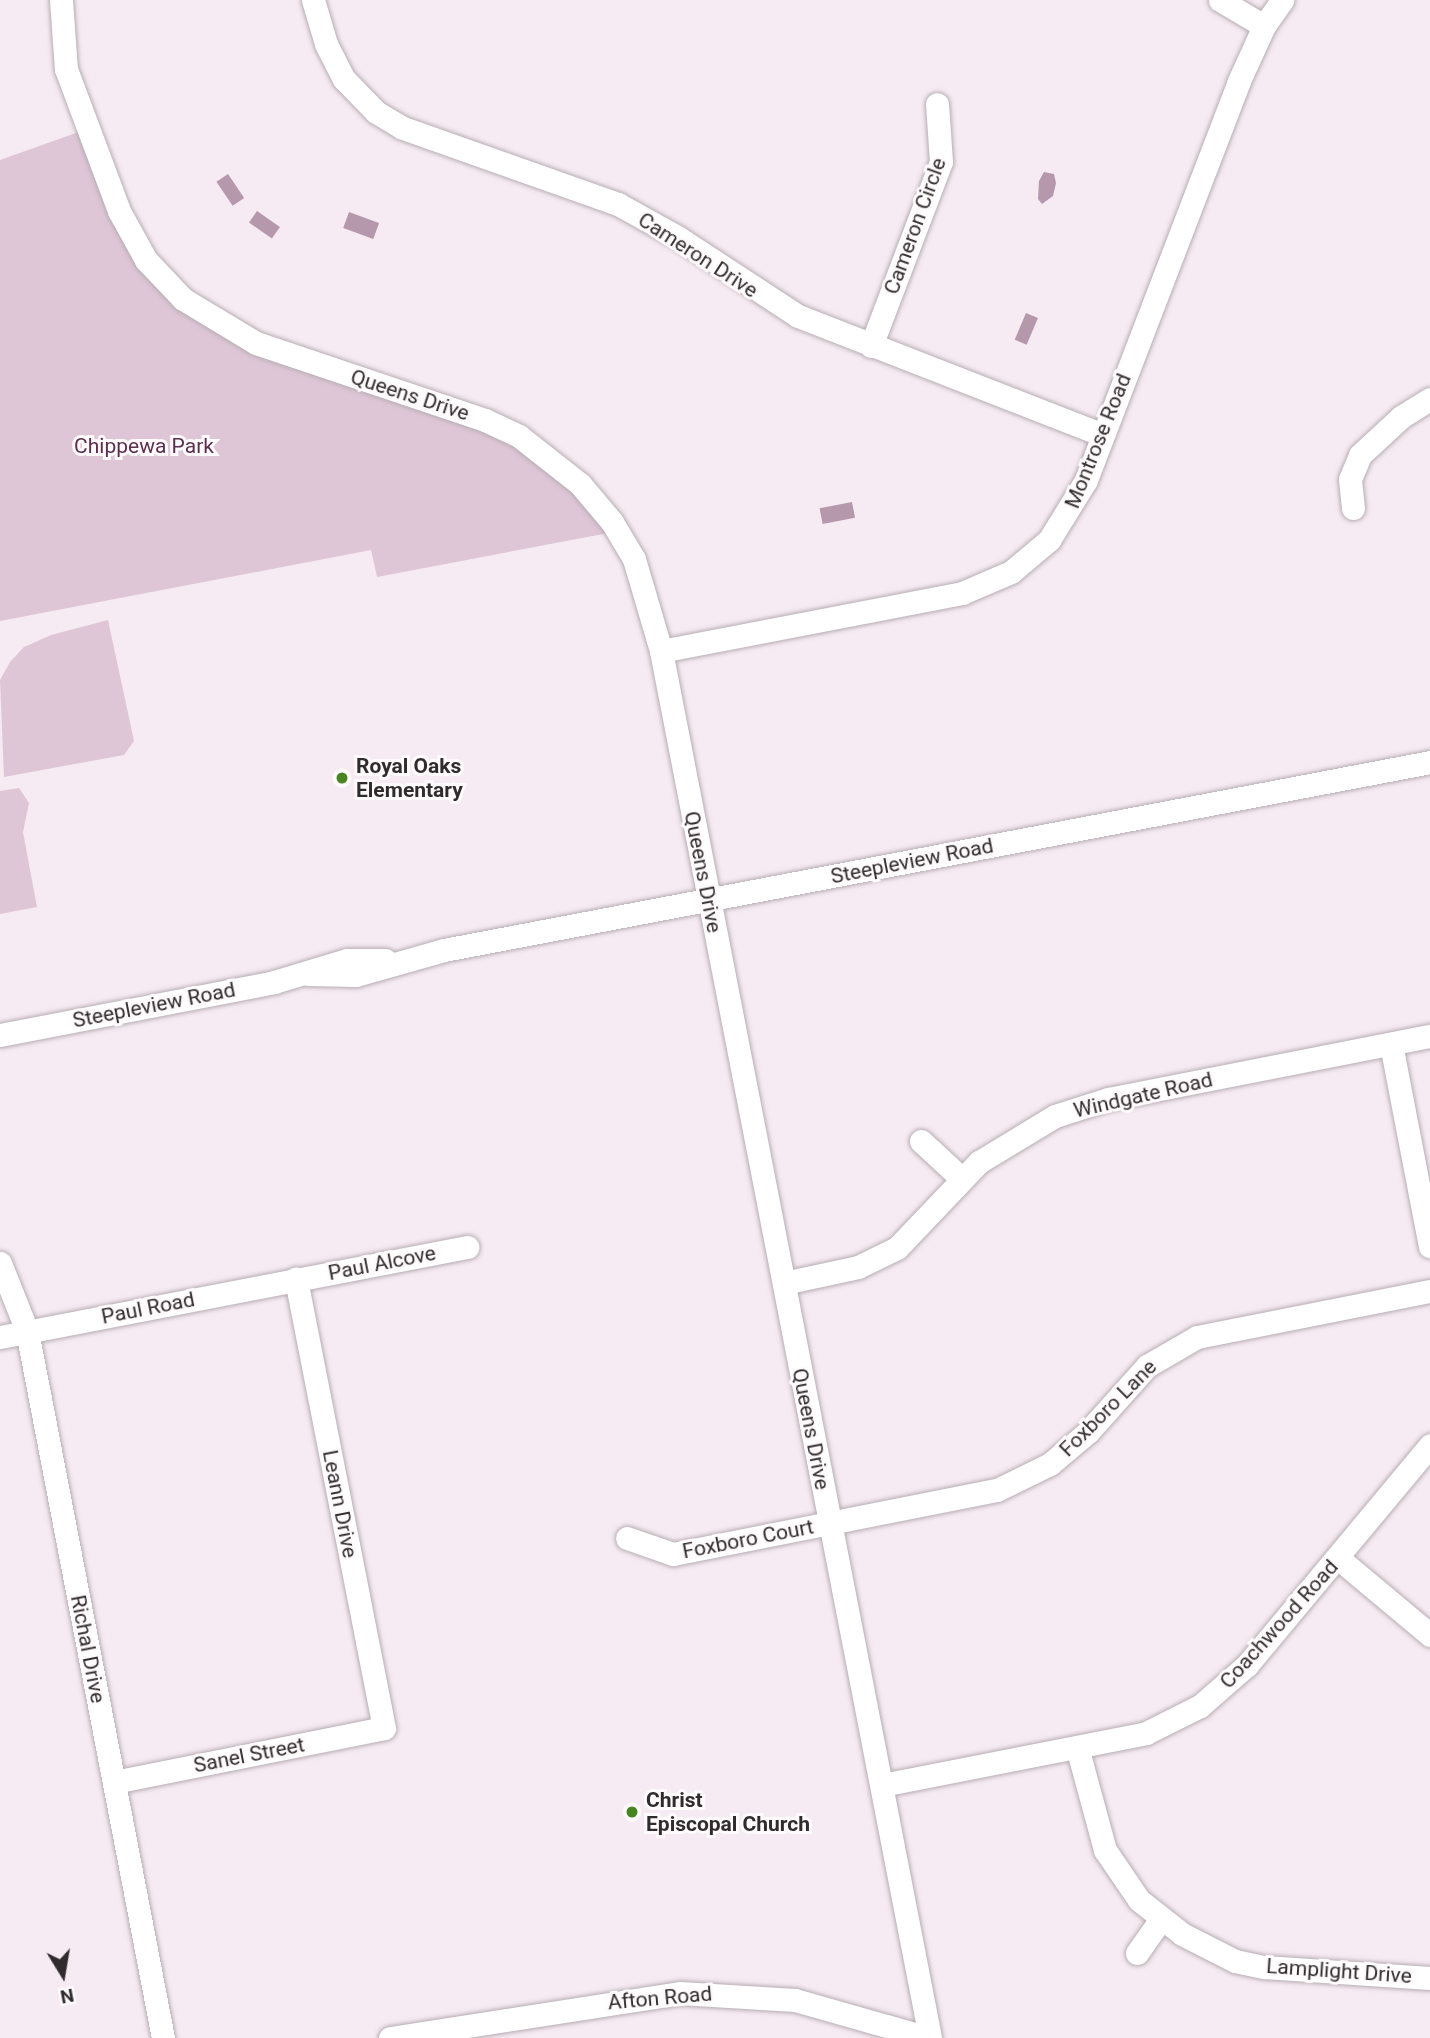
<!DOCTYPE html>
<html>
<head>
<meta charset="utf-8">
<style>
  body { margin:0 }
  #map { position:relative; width:1430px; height:2038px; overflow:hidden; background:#f6ebf2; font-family:Roboto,sans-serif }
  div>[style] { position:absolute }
  .green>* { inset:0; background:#dec6d6 }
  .water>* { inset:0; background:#b698ac; transform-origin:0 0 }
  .roads { filter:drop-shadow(0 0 2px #b7adb3) drop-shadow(0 0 2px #b7adb3) }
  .minor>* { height:23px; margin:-11.5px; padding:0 11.5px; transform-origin:11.5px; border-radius:11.5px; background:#fff }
  .dots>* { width:19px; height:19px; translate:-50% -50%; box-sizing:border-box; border:4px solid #fffbfd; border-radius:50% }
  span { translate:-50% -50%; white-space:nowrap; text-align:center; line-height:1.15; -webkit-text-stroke:6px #fffbfd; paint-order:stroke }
  .street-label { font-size:21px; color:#302c2e }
  .park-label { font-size:21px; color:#5b304f }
  .poi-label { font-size:21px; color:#302c2e; font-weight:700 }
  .left { translate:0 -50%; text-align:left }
  .north { position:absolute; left:28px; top:1940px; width:70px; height:70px; -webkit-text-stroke:5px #fffbfd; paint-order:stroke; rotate:169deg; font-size:19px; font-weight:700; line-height:28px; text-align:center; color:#302c2e }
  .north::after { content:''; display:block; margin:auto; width:24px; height:32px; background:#302c2e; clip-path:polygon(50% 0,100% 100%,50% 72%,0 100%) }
</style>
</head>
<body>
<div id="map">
  <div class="green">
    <div style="clip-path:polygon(87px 129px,119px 211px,199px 312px,503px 427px,619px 531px,377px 577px,371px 550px,0 621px,0 160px)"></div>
    <div style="clip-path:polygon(108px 620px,134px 741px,124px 755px,4px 777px,0 680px,10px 662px,24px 647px,51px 635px)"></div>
    <div style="clip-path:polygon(19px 788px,29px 803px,23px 832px,37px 907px,0 914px,0 791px)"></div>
  </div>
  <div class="water">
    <div style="clip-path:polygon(1044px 172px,1054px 174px,1056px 183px,1053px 196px,1042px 204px,1038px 199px,1039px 181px)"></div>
    <div style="left:228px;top:174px;width:29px;height:14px;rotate:56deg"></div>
    <div style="left:257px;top:211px;width:28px;height:14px;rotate:35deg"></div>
    <div style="left:349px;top:212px;width:32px;height:17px;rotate:20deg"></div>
    <div style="left:1026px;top:313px;width:13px;height:29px;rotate:23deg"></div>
    <div style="left:852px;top:502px;width:16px;height:33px;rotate:79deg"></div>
  </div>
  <div class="roads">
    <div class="minor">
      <div style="left:61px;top:0;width:69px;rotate:85.9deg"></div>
      <div style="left:66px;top:69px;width:152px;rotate:69.5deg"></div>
      <div style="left:119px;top:211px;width:56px;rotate:61.1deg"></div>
      <div style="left:146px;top:260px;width:54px;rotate:46.5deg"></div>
      <div style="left:183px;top:299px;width:85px;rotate:31.1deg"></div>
      <div style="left:256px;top:343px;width:242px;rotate:18.6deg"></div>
      <div style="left:485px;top:420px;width:38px;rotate:25deg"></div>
      <div style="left:519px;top:436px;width:78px;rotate:38.2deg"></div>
      <div style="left:580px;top:484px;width:50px;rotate:49.9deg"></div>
      <div style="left:612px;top:522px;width:43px;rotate:59.3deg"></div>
      <div style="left:634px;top:559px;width:96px;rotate:73.6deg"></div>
      <div style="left:661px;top:651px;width:1413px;rotate:79.02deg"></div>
      <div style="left:313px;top:0;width:46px;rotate:73.5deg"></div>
      <div style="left:326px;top:44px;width:39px;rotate:63deg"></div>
      <div style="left:344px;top:79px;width:46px;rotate:45.9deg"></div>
      <div style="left:376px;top:112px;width:31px;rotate:31deg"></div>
      <div style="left:403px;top:128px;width:228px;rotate:19.5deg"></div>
      <div style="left:618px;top:204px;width:70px;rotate:29.1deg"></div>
      <div style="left:679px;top:238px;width:142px;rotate:33.2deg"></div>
      <div style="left:798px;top:316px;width:327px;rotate:21.3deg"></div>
      <div style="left:1220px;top:0;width:51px;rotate:30.6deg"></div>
      <div style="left:871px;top:346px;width:197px;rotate:-69.2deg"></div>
      <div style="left:941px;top:162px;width:58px;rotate:-93.9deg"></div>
      <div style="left:1353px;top:508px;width:29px;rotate:-96deg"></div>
      <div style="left:1350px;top:479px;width:26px;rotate:-67deg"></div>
      <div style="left:1360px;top:455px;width:56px;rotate:-42.8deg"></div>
      <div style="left:1401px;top:417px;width:34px;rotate:-32deg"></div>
      <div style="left:661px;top:651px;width:307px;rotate:-10.9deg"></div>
      <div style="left:962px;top:593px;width:53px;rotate:-23.2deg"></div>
      <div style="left:1011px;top:572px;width:50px;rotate:-40.1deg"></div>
      <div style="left:1049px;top:540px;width:70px;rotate:-58.3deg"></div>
      <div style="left:1086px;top:480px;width:425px;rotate:-69deg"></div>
      <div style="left:1238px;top:83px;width:63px;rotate:-65.5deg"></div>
      <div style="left:1264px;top:26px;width:32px;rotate:-55deg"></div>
      <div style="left:308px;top:974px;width:48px;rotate:1.2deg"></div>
      <div style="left:356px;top:975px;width:91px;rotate:-15.9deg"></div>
      <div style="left:444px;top:950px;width:1004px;rotate:-10.79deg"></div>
      <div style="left:0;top:1035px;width:279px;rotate:-10.9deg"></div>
      <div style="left:274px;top:982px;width:76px;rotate:-16.8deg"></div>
      <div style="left:347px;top:960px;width:38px"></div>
      <div style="left:1391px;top:1044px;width:206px;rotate:79.1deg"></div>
      <div style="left:921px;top:1141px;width:54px;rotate:42.8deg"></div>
      <div style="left:0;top:1263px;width:73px;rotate:68.3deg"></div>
      <div style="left:27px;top:1331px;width:720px;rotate:79.11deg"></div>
      <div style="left:784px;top:1283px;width:76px;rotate:-12.2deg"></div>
      <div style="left:858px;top:1267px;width:43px;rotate:-26deg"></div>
      <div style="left:897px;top:1248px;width:119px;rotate:-46.4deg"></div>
      <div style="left:979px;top:1162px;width:89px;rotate:-31.2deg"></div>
      <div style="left:1055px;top:1116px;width:56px;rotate:-17.8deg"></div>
      <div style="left:1108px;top:1099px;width:328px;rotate:-11.1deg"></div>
      <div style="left:0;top:1337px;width:476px;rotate:-10.9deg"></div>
      <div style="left:627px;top:1538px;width:49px;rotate:19.2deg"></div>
      <div style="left:673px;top:1554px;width:330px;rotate:-11.2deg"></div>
      <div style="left:997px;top:1490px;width:59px;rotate:-26.1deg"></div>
      <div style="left:1050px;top:1464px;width:50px;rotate:-40.1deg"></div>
      <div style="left:1088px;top:1432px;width:89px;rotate:-48.2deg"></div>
      <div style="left:1147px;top:1366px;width:58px;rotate:-30.1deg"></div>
      <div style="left:1197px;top:1337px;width:237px;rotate:-11.2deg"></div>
      <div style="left:1338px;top:1558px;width:120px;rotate:39.9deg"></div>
      <div style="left:1077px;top:1747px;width:107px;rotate:74.8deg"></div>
      <div style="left:1105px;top:1850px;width:60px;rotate:55.8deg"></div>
      <div style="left:1139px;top:1900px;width:55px;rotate:38.3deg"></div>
      <div style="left:1182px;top:1934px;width:59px;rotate:27deg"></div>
      <div style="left:1235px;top:1961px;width:30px;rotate:12deg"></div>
      <div style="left:1264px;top:1967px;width:166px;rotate:3.8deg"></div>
      <div style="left:114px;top:1782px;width:275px;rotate:-11.3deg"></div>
      <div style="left:384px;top:1728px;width:458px;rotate:-101.1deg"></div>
      <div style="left:882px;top:1785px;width:269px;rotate:-11.1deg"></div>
      <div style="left:1146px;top:1733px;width:60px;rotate:-26.6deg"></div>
      <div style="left:1200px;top:1706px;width:62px;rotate:-41.1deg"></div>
      <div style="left:1247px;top:1665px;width:286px;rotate:-50.2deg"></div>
      <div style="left:1137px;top:1953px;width:42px;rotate:-54.8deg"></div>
      <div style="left:390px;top:2038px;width:293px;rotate:-8.8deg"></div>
      <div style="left:680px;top:1993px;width:115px;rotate:3.5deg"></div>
      <div style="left:795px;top:2000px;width:138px;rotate:15.9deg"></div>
    </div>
  </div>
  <div class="dots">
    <div style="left:342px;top:778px;background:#488422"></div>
    <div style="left:632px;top:1812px;background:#488422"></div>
  </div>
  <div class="street-label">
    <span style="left:915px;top:226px;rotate:-70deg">Cameron Circle</span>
    <span style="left:698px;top:255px;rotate:33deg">Cameron Drive</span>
    <span style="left:410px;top:395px;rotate:18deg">Queens Drive</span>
    <span style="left:1098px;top:441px;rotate:-68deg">Montrose Road</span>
    <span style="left:912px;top:861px;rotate:-11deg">Steepleview Road</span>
    <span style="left:703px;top:872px;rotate:79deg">Queens Drive</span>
    <span style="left:154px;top:1005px;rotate:-11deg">Steepleview Road</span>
    <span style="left:1143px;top:1095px;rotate:-13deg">Windgate Road</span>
    <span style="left:382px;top:1263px;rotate:-11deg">Paul Alcove</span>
    <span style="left:148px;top:1308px;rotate:-11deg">Paul Road</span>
    <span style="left:1108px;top:1408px;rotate:-45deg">Foxboro Lane</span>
    <span style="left:811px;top:1429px;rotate:79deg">Queens Drive</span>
    <span style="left:340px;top:1504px;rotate:79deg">Leann Drive</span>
    <span style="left:748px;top:1539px;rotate:-11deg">Foxboro Court</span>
    <span style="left:1279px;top:1624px;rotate:-48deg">Coachwood Road</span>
    <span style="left:88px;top:1649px;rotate:79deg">Richal Drive</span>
    <span style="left:249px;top:1755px;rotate:-11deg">Sanel Street</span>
    <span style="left:1339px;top:1971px;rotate:4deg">Lamplight Drive</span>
    <span style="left:660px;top:1998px;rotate:-5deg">Afton Road</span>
  </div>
  <div class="park-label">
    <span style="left:144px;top:446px">Chippewa Park</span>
  </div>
  <div class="poi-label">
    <span class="left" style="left:356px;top:778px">Royal Oaks<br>Elementary</span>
    <span class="left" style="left:646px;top:1812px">Christ<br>Episcopal Church</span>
  </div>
  <div class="north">N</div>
</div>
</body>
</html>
